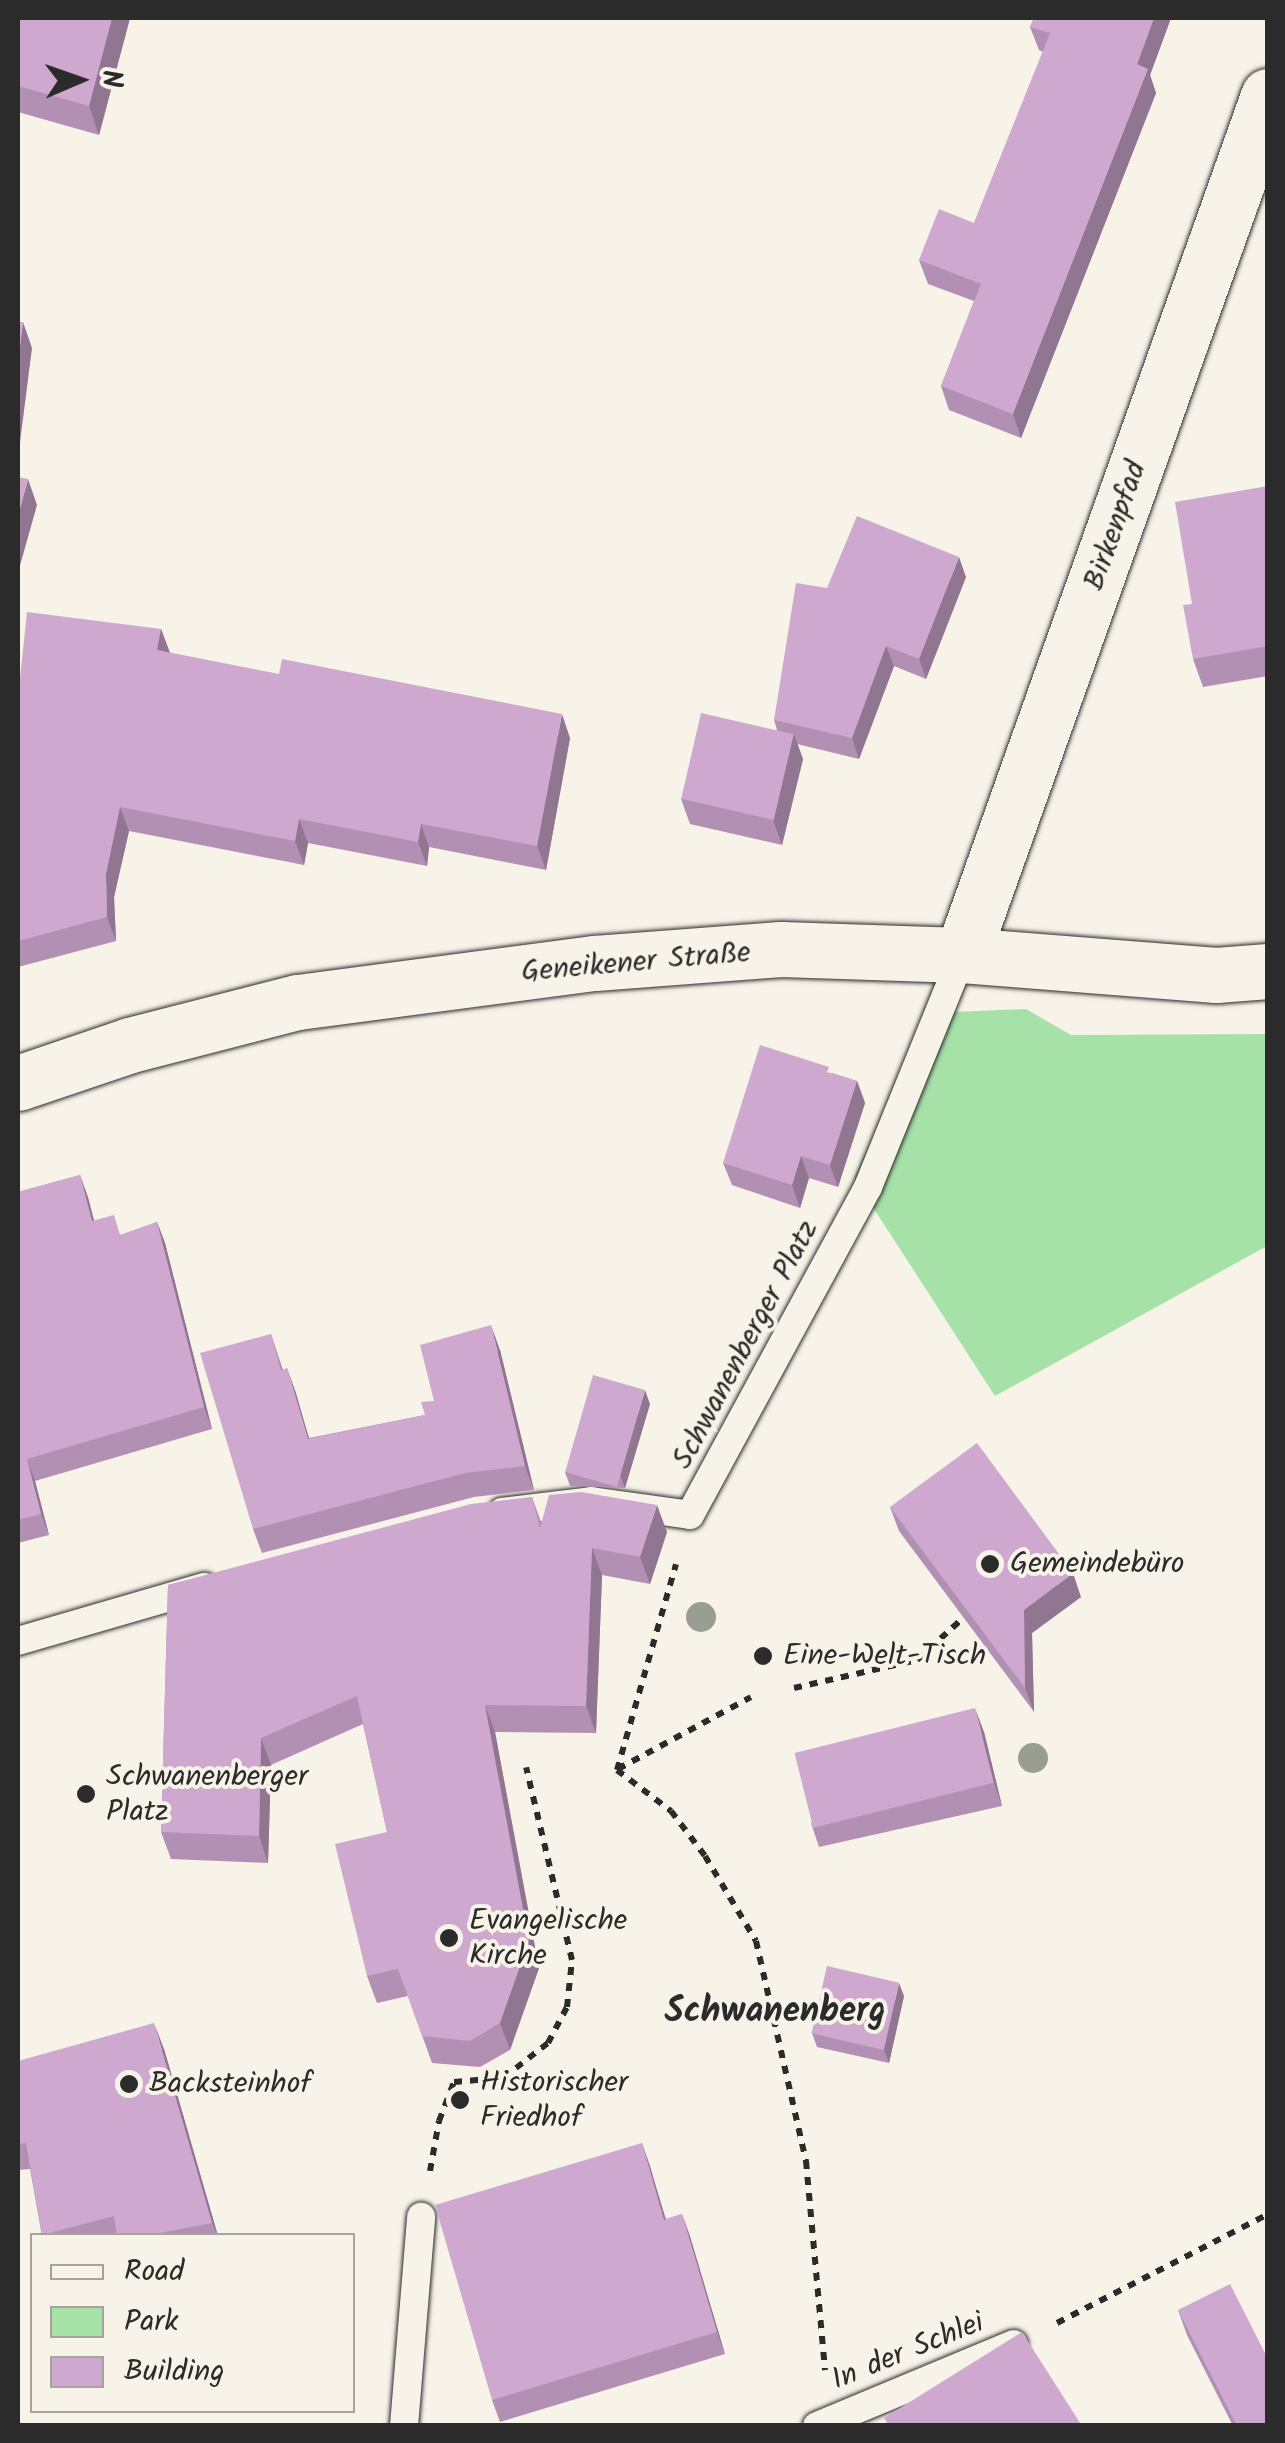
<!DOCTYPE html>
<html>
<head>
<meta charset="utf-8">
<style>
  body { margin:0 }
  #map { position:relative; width:1285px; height:2443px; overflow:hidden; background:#f7f3e8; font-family:Kalam,sans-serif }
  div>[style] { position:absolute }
  .green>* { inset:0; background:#a6e2a8 }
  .path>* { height:6px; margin-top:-3px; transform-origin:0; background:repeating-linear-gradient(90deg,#2b2b2b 0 8px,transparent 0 16px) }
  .roads { filter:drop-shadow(0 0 2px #2b2b2b) drop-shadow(0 0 2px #2b2b2b) }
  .service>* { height:28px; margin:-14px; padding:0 14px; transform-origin:14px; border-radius:14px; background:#f7f3e8 }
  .minor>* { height:55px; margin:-27.5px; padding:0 27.5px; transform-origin:27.5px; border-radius:27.5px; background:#f7f3e8 }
  .tertiary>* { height:55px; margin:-27.5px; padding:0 27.5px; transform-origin:27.5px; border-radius:27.5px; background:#f7f3e8 }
  .trees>* { width:30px; height:30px; margin:-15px; border-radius:50%; background:#989e91 }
  .wall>* { inset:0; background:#b290b3 }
  .shaded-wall>* { inset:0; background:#917692 }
  .building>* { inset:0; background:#cfa8d0; transform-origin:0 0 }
  .dots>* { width:28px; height:28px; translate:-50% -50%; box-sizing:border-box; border:5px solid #f7f3e8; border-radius:50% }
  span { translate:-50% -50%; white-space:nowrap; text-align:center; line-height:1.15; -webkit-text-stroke:8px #f7f3e8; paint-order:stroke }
  .street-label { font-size:30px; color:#2b2b2b }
  .poi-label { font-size:30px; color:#2b2b2b }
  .left { translate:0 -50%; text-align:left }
  .quarter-label { font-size:35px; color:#2b2b2b; font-weight:700 }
  .frame { position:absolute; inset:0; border:20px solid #2b2b2b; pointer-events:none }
  .legend { position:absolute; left:30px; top:2233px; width:325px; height:180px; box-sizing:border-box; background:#f7f3e8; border:2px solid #a5a39c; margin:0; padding:12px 18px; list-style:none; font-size:30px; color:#2b2b2b }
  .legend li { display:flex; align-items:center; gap:20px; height:50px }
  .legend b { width:50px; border:2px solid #a5a39c }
  .north { position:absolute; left:30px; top:30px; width:100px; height:100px; -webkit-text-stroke:8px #f7f3e8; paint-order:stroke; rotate:88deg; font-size:28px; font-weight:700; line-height:40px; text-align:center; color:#2b2b2b }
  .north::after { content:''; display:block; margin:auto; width:35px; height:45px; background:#2b2b2b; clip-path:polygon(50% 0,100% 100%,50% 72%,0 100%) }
</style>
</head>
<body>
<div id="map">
  <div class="green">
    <div style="clip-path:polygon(1026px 1009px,1071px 1035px,1267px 1034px,1267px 1246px,995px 1396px,854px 1178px,930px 1013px)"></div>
  </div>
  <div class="path">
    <div style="left:794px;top:1688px;width:126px;rotate:-12.8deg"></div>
    <div style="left:917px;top:1660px;width:62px;rotate:-42.4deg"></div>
    <div style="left:618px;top:1769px;width:151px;rotate:-28.4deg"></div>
    <div style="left:617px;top:1770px;width:68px;rotate:37.2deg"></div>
    <div style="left:671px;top:1811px;width:56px;rotate:52.9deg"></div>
    <div style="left:705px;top:1856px;width:99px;rotate:59deg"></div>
    <div style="left:756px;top:1941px;width:226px;rotate:77.2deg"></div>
    <div style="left:806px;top:2161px;width:210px;rotate:84.8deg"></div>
    <div style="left:617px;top:1770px;width:214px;rotate:-74deg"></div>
    <div style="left:430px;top:2171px;width:51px;rotate:-79.8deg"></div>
    <div style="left:439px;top:2121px;width:42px;rotate:-69deg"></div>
    <div style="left:454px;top:2082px;width:32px;rotate:-5deg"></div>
    <div style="left:486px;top:2079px;width:32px;rotate:-20deg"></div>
    <div style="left:516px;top:2068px;width:41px;rotate:-38deg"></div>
    <div style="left:548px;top:2043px;width:41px;rotate:-62.2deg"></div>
    <div style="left:567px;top:2007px;width:47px;rotate:-83.9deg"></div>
    <div style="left:572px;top:1960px;width:198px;rotate:-103.4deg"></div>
    <div style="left:1057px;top:2323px;width:237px;rotate:-27.3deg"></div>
  </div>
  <div class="roads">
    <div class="service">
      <div style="left:502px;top:1512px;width:90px;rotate:-7deg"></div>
      <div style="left:591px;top:1501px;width:100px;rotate:8deg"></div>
      <div style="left:690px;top:1515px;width:373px;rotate:-61.5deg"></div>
      <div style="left:868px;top:1187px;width:250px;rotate:-67.9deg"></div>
      <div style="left:18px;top:1641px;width:194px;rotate:-16.2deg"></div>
      <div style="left:404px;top:2426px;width:210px;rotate:-85.3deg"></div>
      <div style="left:817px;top:2426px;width:213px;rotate:-22.6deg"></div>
    </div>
    <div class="minor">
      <div style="left:962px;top:955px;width:912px;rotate:-70.39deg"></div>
    </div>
    <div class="tertiary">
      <div style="left:18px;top:1083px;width:118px;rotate:-18.7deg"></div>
      <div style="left:130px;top:1045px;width:173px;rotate:-14.4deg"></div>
      <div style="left:298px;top:1002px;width:300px;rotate:-7.5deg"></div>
      <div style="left:595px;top:963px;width:187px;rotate:-4.3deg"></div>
      <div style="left:781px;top:949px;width:181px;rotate:1.9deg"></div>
      <div style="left:962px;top:955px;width:255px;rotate:4.5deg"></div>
      <div style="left:1216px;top:975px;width:52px;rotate:-4.4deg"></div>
    </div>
  </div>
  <div class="trees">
    <div style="left:701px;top:1617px"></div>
    <div style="left:1033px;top:1758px"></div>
  </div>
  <div class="wall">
    <div style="clip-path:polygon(18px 18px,130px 18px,99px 135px,18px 112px)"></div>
    <div style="clip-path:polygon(1034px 18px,1171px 18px,1150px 75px,1156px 93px,1021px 438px,949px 410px,941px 386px,974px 301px,928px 284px,919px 260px,974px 223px,1043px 52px,1039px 50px,1030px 27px)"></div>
    <div style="clip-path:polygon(1268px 486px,1268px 676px,1203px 687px,1193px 659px)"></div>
    <div style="clip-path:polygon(966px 577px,926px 679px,894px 666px,859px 759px,797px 744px,803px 759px,782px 845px,690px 824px,681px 799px,777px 730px,774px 720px,827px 588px)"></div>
    <div style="clip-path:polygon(161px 629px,170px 653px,570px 738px,546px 870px,429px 847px,427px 866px,308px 843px,304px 865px,129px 831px,114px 897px,116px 941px,18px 967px,18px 697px)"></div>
    <div style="clip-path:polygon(832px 1073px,857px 1081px,865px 1103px,838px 1187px,809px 1178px,800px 1208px,732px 1185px,723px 1163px)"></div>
    <div style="clip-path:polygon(80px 1175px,94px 1221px,121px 1235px,157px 1222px,165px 1243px,212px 1429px,35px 1481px,49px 1535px,18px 1543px,18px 1192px)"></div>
    <div style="clip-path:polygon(271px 1334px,283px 1370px,287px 1368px,309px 1438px,425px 1415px,434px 1401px,500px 1350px,534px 1490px,474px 1497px,262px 1553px,253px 1529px)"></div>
    <div style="clip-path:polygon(650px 1404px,625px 1488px,570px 1486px,565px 1472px)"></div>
    <div style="clip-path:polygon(532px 1497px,541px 1522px,667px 1532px,650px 1584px,602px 1575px,596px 1733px,495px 1732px,539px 1968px,510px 2050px,480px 2067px,432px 2063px,408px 1996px,377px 2003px,367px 1976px,387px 1832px,363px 1724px,271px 1765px,268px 1863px,171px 1859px,161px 1832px,168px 1585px)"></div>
    <div style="clip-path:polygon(890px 1507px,1081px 1597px,1032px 1633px,1034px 1712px,899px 1531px)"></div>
    <div style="clip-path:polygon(984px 1732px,1002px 1806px,819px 1847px,811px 1823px)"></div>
    <div style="clip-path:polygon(904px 1996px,889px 2063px,817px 2047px,812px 2033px)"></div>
    <div style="clip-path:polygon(164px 2049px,218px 2236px,42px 2236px,30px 2169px,18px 2170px,18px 2061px)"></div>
    <div style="clip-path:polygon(642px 2143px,666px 2219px,682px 2214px,725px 2354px,500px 2422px,492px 2400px)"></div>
    <div style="clip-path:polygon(1178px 2310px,1268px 2426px,1233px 2426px,1187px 2335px)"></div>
  </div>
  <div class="shaded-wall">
    <div style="clip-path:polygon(112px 18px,130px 18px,99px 135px,89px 106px)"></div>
    <div style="clip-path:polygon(1154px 18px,1171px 18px,1150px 75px,1156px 93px,1021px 438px,1013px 414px)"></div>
    <div style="clip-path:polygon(23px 322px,32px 348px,18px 458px,18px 361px)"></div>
    <div style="clip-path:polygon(28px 479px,37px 505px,19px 569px,18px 565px,18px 516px)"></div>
    <div style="clip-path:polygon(959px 557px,966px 577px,926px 679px,919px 659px)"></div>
    <div style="clip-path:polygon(161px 629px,170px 653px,157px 650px)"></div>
    <div style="clip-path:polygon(886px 646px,894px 666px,859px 759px,852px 738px)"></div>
    <div style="clip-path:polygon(562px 714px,570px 738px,546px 870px,537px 846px)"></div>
    <div style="clip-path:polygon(794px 734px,803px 759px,782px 845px,773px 820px)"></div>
    <div style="clip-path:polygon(120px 807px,129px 831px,114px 897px,116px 941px,107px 917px,106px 874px)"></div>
    <div style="clip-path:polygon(299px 819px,308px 843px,304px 865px,295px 841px)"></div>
    <div style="clip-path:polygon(421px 824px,429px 847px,427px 866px,418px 842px)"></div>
    <div style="clip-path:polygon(857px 1081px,865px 1103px,838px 1187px,830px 1165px)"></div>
    <div style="clip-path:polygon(801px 1156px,809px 1178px,800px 1208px,792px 1185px)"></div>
    <div style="clip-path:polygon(80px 1175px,88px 1197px,100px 1243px,92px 1221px)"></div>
    <div style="clip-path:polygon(157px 1222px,165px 1243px,212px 1429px,204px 1407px)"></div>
    <div style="clip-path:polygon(491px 1325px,500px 1350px,534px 1490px,525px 1466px)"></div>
    <div style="clip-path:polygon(287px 1368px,296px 1393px,316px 1463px,308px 1439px)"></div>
    <div style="clip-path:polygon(645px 1390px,650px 1404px,625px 1488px,620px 1475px)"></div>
    <div style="clip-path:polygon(27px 1459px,35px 1481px,49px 1535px,41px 1514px)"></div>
    <div style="clip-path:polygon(657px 1505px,667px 1532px,650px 1584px,640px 1557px)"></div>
    <div style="clip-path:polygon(592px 1548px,602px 1575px,596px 1733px,586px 1706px)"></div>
    <div style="clip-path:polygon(1073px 1573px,1081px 1597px,1032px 1633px,1034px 1712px,1025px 1688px,1024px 1610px)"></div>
    <div style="clip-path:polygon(485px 1705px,495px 1732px,539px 1968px,510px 2050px,500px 2023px)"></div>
    <div style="clip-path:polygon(975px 1708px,984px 1732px,1002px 1806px,994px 1783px)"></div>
    <div style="clip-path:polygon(261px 1738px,271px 1765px,268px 1863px,259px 1836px)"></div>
    <div style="clip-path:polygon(899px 1983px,904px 1996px,889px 2063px,884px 2050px)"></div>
    <div style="clip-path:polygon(154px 2023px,164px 2049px,218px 2236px,212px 2223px)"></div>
    <div style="clip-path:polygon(642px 2143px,650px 2166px,672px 2242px,664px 2220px)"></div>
    <div style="clip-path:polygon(682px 2214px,690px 2236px,725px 2354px,717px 2332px)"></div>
  </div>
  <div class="building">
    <div style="clip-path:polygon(18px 18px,112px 18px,89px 106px,18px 86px)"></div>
    <div style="clip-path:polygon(1034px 18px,1154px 18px,1137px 64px,1148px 69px,1013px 414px,941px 386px,981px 284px,919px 260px,939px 209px,974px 223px,1050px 33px,1030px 27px)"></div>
    <div style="clip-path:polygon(18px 322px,23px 322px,18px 361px)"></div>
    <div style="clip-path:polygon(18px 477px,28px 479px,18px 516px)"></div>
    <div style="clip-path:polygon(1268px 486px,1268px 646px,1193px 659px,1183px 605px,1192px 604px,1175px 502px)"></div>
    <div style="clip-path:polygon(857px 516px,959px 557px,919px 659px,886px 646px,852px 738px,774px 720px,796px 583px,827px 588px)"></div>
    <div style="clip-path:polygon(27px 612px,161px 629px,157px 650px,279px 674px,282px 659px,562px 714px,537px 846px,421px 824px,418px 842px,299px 819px,295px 841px,120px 807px,106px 874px,107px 917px,18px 941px,18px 697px)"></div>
    <div style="left:701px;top:713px;width:95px;height:88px;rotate:13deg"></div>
    <div style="clip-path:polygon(760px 1045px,829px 1067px,827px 1072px,857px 1081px,830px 1165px,801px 1156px,792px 1185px,723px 1163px)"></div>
    <div style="clip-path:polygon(80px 1175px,92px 1221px,114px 1215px,120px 1235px,157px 1222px,204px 1407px,27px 1459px,41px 1514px,18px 1520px,18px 1192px)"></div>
    <div style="clip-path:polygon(491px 1325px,525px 1466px,465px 1473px,253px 1529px,200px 1353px,271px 1334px,281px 1371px,287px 1368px,308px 1439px,425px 1415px,421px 1402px,434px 1401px,420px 1345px)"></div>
    <div style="left:593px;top:1375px;width:54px;height:101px;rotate:16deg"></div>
    <div style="clip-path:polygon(977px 1443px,1073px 1573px,1024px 1610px,1025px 1688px,890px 1507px)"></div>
    <div style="clip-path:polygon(581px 1492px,657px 1505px,640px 1557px,592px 1548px,586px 1706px,485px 1705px,529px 1941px,500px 2023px,470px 2041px,422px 2036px,398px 1969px,367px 1976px,335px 1844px,387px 1832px,357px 1696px,261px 1738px,259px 1836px,161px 1832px,168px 1585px,471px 1504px,532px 1497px,540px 1528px,549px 1495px)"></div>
    <div style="left:975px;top:1708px;width:77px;height:186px;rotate:76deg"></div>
    <div style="left:827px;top:1966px;width:74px;height:69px;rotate:13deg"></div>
    <div style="clip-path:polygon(154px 2023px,212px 2223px,145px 2236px,117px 2236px,114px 2216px,42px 2235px,26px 2143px,18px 2144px,18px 2061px)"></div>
    <div style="clip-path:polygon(642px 2143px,664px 2220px,682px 2214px,717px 2332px,492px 2400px,435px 2205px)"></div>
    <div style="clip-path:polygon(1230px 2284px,1268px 2359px,1268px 2426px,1237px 2426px,1178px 2310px)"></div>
    <div style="clip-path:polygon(1022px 2332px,1082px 2426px,889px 2426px,884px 2418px)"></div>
  </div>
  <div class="dots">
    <div style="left:990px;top:1564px;background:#2b2b2b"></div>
    <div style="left:763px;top:1656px;background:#2b2b2b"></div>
    <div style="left:86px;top:1794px;background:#2b2b2b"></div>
    <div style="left:449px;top:1938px;background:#2b2b2b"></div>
    <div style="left:129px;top:2084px;background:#2b2b2b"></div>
    <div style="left:460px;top:2100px;background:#2b2b2b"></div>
  </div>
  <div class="street-label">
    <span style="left:1116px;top:526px;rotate:-71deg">Birkenpfad</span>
    <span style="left:636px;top:963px;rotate:-5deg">Geneikener Straße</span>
    <span style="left:746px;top:1345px;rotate:-62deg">Schwanenberger Platz</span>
    <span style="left:908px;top:2352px;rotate:-22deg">In der Schlei</span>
  </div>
  <div class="poi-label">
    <span class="left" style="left:1010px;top:1564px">Gemeindebüro</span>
    <span class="left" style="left:783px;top:1656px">Eine-Welt-Tisch</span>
    <span class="left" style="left:106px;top:1794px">Schwanenberger<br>Platz</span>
    <span class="left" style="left:469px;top:1938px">Evangelische<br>Kirche</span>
    <span class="left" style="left:480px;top:2100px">Historischer<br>Friedhof</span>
    <span class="left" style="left:149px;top:2084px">Backsteinhof</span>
  </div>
  <div class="quarter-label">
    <span style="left:775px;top:2012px">Schwanenberg</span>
  </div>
  <div class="frame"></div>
  <ul class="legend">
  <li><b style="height:12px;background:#f7f3e8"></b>Road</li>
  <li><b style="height:28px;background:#a6e2a8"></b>Park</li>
  <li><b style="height:28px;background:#cfa8d0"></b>Building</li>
  </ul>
  <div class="north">N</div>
</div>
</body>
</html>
